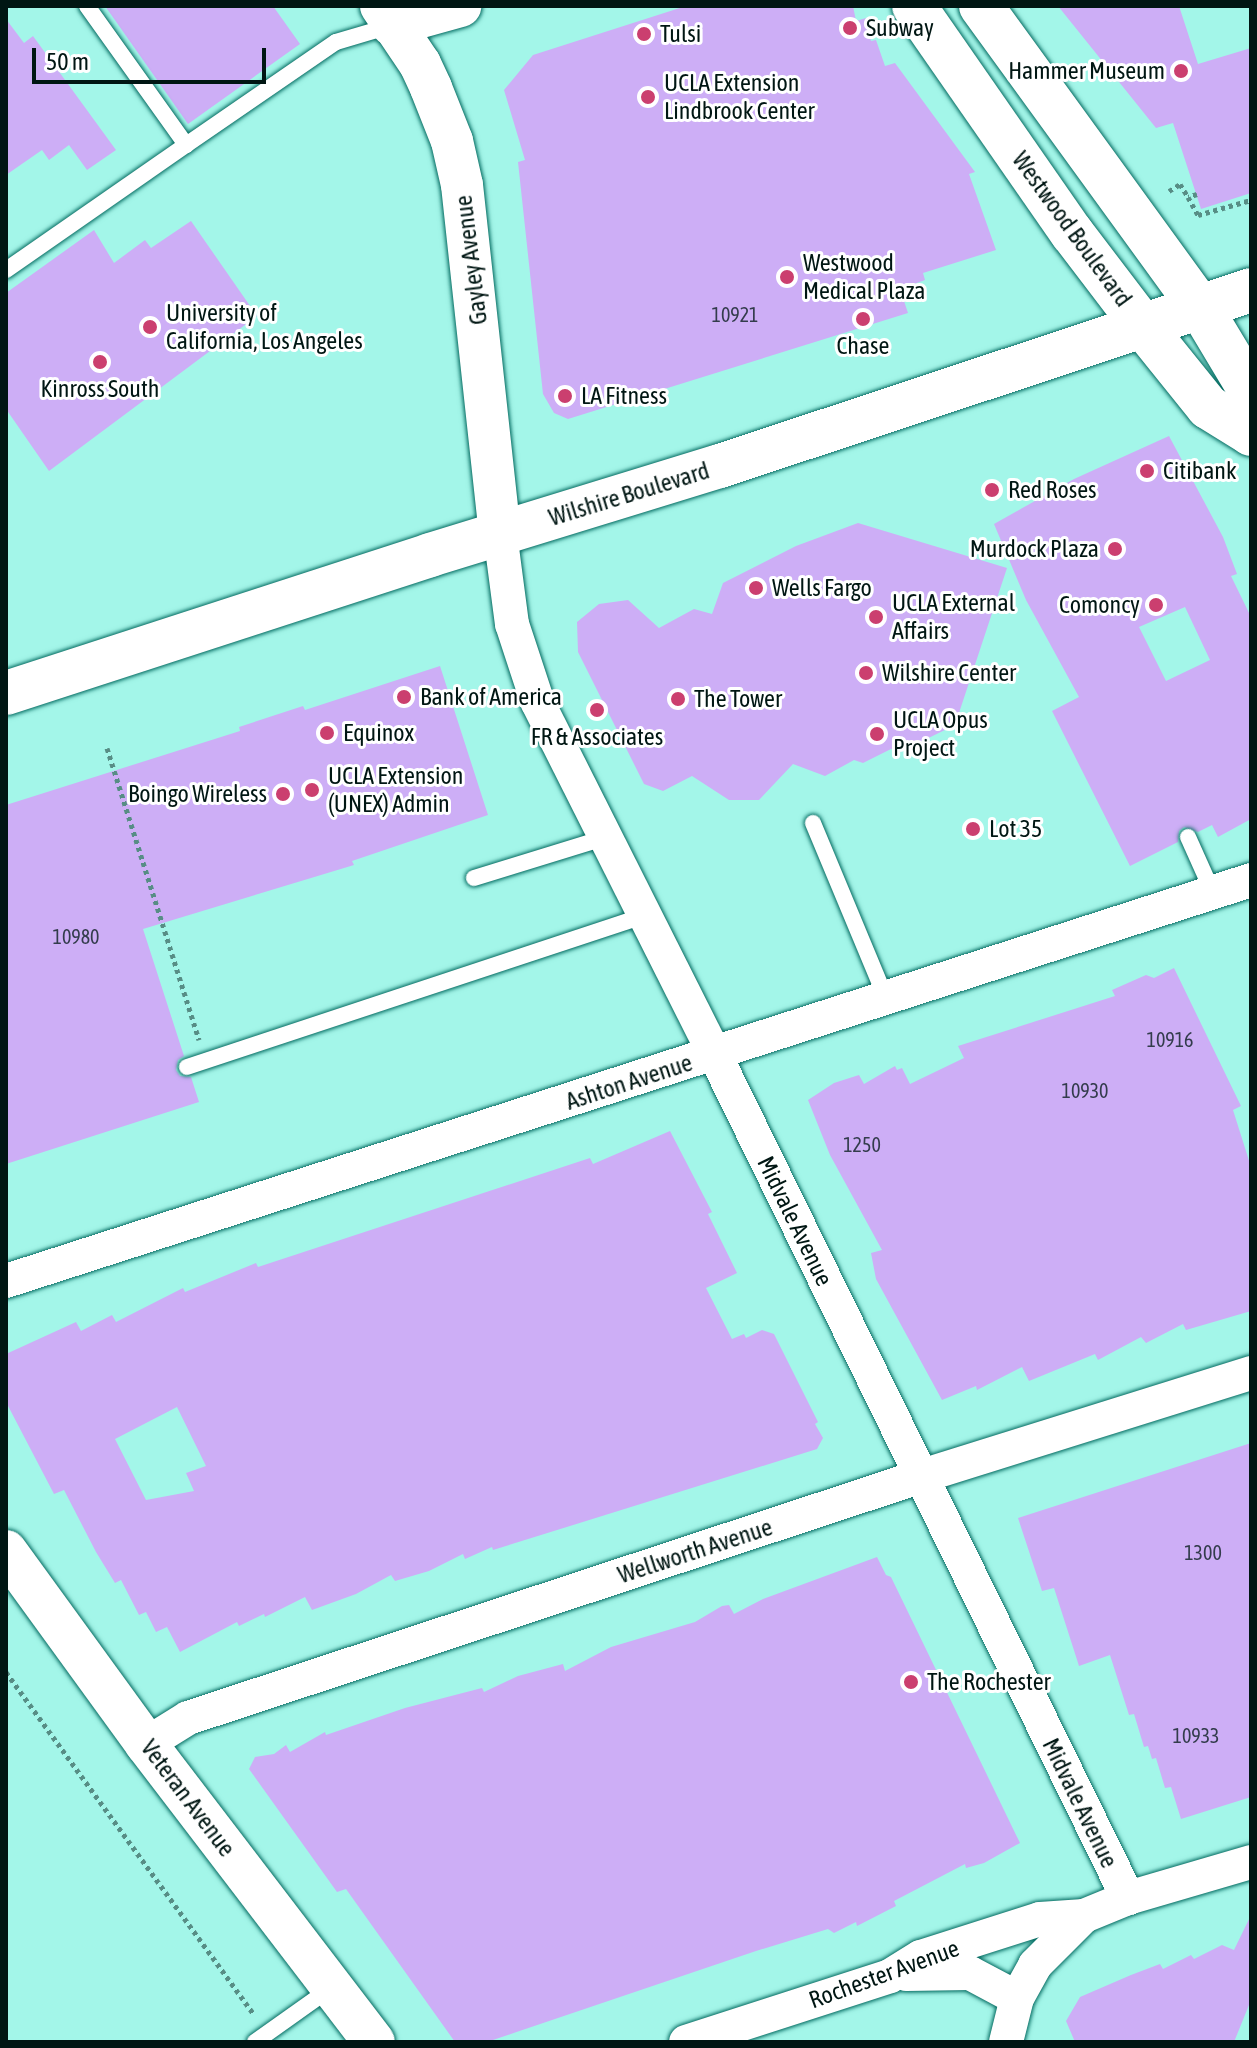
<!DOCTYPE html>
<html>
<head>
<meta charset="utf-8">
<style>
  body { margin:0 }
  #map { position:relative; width:1257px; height:2048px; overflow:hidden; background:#a3f6e9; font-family:"Asap Condensed",sans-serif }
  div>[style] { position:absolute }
  .building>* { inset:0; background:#cdaef6 }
  .path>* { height:5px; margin-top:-2.5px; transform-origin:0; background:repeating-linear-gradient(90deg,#578d85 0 4px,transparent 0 8px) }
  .roads { filter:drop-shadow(0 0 2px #036a60) drop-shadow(0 0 2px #036a60) }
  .service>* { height:16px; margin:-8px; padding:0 8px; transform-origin:8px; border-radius:8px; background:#fff }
  .minor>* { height:34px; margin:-17px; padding:0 17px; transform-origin:17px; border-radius:17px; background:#fff }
  .tertiary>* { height:42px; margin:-21px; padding:0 21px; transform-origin:21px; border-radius:21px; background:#fff }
  .secondary>* { height:44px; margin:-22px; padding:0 22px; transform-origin:22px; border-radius:22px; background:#fff }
  .primary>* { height:44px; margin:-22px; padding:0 22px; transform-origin:22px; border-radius:22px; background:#fff }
  .dots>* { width:22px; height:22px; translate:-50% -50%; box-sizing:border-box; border:4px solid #fff; border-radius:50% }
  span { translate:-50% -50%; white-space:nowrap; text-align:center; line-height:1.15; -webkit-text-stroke:6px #fff; paint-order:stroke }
  .number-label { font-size:20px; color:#333c4c }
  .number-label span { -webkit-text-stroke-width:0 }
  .poi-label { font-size:24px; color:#001613 }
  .left { translate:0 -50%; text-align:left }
  .right { translate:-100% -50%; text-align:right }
  .street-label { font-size:24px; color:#001613 }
  .frame { position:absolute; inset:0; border:8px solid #001613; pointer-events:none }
  .scale { position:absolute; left:32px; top:48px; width:234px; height:36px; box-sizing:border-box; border:4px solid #001613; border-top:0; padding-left:10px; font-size:24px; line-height:28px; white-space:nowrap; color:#001613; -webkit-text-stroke:6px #fff; paint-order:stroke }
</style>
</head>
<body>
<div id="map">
  <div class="building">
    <div style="clip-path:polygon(105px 6px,273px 6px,300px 44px,188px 124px)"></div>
    <div style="clip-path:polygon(686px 6px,853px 6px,856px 21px,866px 18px,871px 41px,876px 40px,885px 66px,895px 63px,975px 172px,969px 174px,996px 250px,923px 273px,925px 280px,900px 289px,908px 313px,568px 419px,554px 413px,543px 394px,518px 162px,525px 160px,504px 90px,533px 55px)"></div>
    <div style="clip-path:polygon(1058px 6px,1179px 6px,1198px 64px,1251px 48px,1251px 193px,1201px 209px,1173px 123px,1156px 128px)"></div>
    <div style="clip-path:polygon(6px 19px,24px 43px,33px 36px,116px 150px,87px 170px,69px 145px,49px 160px,42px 150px,6px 175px)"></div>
    <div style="clip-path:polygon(191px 221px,257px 316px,49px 471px,6px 409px,6px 293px,94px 230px,114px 263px,145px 240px,151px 248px)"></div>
    <div style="clip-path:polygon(evenodd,1169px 436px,1223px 537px,1237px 574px,1231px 576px,1251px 617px,1251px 819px,1218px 837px,1212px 825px,1198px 832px,1184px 827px,1179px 831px,1178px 842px,1130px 866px,1052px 711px,1079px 697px,1026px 600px,994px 524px,1074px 479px,1169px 436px,1185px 607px,1210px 660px,1166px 681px,1139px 627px,1185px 607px)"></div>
    <div style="clip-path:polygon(858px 523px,1007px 568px,955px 725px,900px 752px,891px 749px,863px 763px,854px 760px,825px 776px,793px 764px,759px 800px,729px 800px,692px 776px,663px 791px,644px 784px,578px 652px,577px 622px,599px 604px,628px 600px,659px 628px,694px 609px,712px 614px,723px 583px,796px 546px)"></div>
    <div style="clip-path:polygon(440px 666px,488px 815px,352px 861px,354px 865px,143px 929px,184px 1056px,178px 1060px,176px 1070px,180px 1076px,191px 1077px,199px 1102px,6px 1164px,6px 805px,240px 731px,239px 727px,303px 706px,305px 710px)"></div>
    <div style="clip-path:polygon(1174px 968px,1241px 1106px,1233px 1110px,1251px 1167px,1251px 1311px,1186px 1330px,1183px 1324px,1146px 1343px,1141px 1337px,1098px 1360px,1095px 1354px,1029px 1381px,1022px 1367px,977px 1390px,976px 1386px,942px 1400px,876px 1279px,871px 1253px,882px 1250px,830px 1155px,808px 1100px,834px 1083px,859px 1075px,864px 1084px,895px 1066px,897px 1070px,902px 1068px,910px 1084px,964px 1058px,958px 1046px,1115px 996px,1112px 990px,1146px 975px,1154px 978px)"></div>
    <div style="clip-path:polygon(evenodd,670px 1131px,712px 1212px,708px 1214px,737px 1273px,706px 1288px,732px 1339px,744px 1334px,746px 1338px,762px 1330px,774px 1334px,818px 1422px,815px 1424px,823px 1438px,817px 1449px,493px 1550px,492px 1547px,465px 1559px,463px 1554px,429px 1571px,395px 1581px,391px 1575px,356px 1594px,312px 1610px,305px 1597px,265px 1617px,264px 1614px,239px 1626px,237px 1622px,180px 1652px,167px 1627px,156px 1632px,146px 1612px,139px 1615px,121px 1580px,115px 1583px,96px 1552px,64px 1490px,54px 1494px,6px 1402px,6px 1354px,76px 1322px,81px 1331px,112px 1315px,116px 1322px,183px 1288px,185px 1292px,256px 1263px,258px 1267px,590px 1158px,593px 1164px,670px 1131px,177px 1407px,206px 1466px,186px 1473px,194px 1491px,146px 1500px,115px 1439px,177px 1407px)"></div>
    <div style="clip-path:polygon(1251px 1443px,1251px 1797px,1181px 1819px,1171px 1787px,1165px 1788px,1156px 1758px,1152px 1759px,1148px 1746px,1144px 1747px,1134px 1714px,1129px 1715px,1110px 1655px,1079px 1666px,1054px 1588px,1042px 1591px,1018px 1518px)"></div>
    <div style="clip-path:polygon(877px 1557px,886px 1575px,891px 1577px,1020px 1843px,984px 1863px,966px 1868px,965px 1864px,894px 1901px,896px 1906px,857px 1926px,856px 1922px,834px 1933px,828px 1929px,756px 1951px,487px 2042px,455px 2042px,346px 1889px,337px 1892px,249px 1769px,255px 1757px,274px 1754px,286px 1745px,290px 1752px,325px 1732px,326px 1735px,405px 1708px,482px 1688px,484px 1692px,518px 1676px,563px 1664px,565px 1671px,611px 1647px,695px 1622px,722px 1606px,729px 1605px,734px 1614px,763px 1599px)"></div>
    <div style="clip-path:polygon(1251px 1915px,1251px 2000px,1234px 2042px,1075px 2042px,1066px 2021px,1080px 1997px,1131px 1975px,1160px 1964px,1163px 1969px,1191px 1955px,1194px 1959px,1222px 1945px,1234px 1950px)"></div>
  </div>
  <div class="path">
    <div style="left:1169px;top:191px;width:13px;rotate:-32deg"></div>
    <div style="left:1180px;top:184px;width:15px;rotate:58deg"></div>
    <div style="left:1197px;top:194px;width:9px;rotate:162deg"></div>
    <div style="left:1188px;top:197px;width:21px;rotate:61deg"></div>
    <div style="left:1198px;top:215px;width:55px;rotate:-15.8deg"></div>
    <div style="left:107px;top:748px;width:306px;rotate:72.5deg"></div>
    <div style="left:6px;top:1672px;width:422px;rotate:54.1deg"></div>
  </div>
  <div class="roads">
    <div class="service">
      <div style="left:87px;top:6px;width:171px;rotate:54.5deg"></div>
      <div style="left:186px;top:145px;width:182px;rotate:-34.5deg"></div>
      <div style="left:336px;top:42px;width:56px;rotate:-16.5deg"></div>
      <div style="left:6px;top:270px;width:219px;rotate:-34.8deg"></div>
      <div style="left:813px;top:823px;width:190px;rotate:67.4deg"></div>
      <div style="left:1188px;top:837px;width:61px;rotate:65.9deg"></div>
      <div style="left:474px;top:878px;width:136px;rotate:-17.1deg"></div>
      <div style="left:187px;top:1067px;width:481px;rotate:-18.3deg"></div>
      <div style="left:255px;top:2042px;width:93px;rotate:-35.4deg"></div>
    </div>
    <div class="minor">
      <div style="left:500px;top:533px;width:92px;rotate:82.5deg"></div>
      <div style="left:512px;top:624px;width:83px;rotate:71.8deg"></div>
      <div style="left:538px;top:703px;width:394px;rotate:63.3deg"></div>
      <div style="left:715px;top:1055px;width:939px;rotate:63.9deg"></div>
      <div style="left:6px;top:1281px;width:1308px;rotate:-17.85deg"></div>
      <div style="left:146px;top:1744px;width:49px;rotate:-31.8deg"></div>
      <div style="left:188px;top:1718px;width:770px;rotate:-18.25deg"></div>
      <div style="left:919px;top:1477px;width:348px;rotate:-17.4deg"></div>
      <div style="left:906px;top:1974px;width:64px;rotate:-0.9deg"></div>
      <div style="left:970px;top:1973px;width:53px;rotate:28deg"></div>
      <div style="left:686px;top:2042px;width:214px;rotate:-17.9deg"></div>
      <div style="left:890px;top:1976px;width:36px;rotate:-32deg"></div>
      <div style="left:921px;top:1957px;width:125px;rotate:-17.7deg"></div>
      <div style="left:1040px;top:1919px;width:44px;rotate:-3.9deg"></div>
      <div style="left:1006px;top:2042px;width:45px;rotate:-76deg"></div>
      <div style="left:1017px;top:1998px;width:38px;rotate:-61deg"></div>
      <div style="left:1035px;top:1965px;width:69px;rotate:-45deg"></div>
      <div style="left:1084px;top:1916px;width:48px;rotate:-22.2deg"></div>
      <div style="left:1128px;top:1898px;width:128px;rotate:-16.3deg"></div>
    </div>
    <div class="tertiary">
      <div style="left:381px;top:6px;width:70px;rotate:56.1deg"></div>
      <div style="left:420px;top:64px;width:26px;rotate:65deg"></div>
      <div style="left:431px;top:88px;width:57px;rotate:68.4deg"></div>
      <div style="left:452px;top:141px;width:45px;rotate:77.2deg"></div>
      <div style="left:462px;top:185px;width:350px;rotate:83.8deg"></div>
      <div style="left:392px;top:25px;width:71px;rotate:-15.6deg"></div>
      <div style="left:6px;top:1551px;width:238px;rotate:54deg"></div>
      <div style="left:146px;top:1744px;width:375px;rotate:52.6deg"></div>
    </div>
    <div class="secondary">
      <div style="left:914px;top:6px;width:277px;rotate:55.2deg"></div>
      <div style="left:1072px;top:233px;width:116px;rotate:52.7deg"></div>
      <div style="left:1142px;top:325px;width:105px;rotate:51.2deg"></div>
      <div style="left:1208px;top:407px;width:49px;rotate:31.8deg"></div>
      <div style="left:981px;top:6px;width:372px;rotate:54deg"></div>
      <div style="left:1200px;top:307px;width:99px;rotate:59deg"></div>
      <div style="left:1251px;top:392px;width:42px;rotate:90deg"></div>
    </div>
    <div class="primary">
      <div style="left:6px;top:693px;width:446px;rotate:-18deg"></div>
      <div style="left:430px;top:555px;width:303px;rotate:-17.1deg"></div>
      <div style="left:720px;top:466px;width:559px;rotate:-18.34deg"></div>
    </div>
  </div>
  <div class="dots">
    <div style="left:850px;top:28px;background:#cb3f6f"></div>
    <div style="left:644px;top:34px;background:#cb3f6f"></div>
    <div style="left:1181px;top:71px;background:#cb3f6f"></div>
    <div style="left:648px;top:97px;background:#cb3f6f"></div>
    <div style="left:787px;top:277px;background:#cb3f6f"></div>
    <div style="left:863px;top:319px;background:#cb3f6f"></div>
    <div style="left:150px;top:327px;background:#cb3f6f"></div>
    <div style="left:100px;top:362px;background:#cb3f6f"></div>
    <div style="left:565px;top:396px;background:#cb3f6f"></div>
    <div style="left:1147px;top:471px;background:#cb3f6f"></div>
    <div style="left:992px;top:490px;background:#cb3f6f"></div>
    <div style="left:1115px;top:549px;background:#cb3f6f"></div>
    <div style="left:756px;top:588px;background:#cb3f6f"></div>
    <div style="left:1156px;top:605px;background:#cb3f6f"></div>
    <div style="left:876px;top:617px;background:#cb3f6f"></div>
    <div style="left:866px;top:673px;background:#cb3f6f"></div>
    <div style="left:404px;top:697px;background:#cb3f6f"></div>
    <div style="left:678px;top:699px;background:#cb3f6f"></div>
    <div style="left:597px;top:710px;background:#cb3f6f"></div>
    <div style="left:327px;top:733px;background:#cb3f6f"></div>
    <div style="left:877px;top:734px;background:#cb3f6f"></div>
    <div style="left:312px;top:790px;background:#cb3f6f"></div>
    <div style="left:283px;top:794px;background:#cb3f6f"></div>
    <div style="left:973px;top:829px;background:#cb3f6f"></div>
    <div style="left:911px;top:1682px;background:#cb3f6f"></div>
  </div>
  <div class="number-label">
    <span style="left:735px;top:314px">10921</span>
    <span style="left:76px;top:936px">10980</span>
    <span style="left:1170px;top:1039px">10916</span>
    <span style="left:1085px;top:1090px">10930</span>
    <span style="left:862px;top:1144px">1250</span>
    <span style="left:1203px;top:1552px">1300</span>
    <span style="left:1196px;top:1735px">10933</span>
  </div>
  <div class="poi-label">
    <span class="left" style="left:866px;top:28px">Subway</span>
    <span class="left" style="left:660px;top:34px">Tulsi</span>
    <span class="right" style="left:1165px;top:71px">Hammer Museum</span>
    <span class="left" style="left:664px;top:97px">UCLA Extension<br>Lindbrook Center</span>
    <span class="left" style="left:803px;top:277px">Westwood<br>Medical Plaza</span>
    <span class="left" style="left:166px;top:327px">University of<br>California, Los Angeles</span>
    <span style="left:863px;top:346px">Chase</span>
    <span style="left:100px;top:389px">Kinross South</span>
    <span class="left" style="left:581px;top:396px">LA Fitness</span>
    <span class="left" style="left:1163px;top:471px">Citibank</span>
    <span class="left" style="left:1008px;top:490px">Red Roses</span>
    <span class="right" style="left:1099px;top:549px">Murdock Plaza</span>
    <span class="left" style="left:772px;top:588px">Wells Fargo</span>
    <span class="left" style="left:892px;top:617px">UCLA External<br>Affairs</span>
    <span class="right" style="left:1140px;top:605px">Comoncy</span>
    <span class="left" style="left:882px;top:673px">Wilshire Center</span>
    <span class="left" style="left:420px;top:697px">Bank of America</span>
    <span class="left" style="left:694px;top:699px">The Tower</span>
    <span class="left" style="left:893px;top:734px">UCLA Opus<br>Project</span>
    <span class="left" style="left:343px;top:733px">Equinox</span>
    <span style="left:597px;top:737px">FR &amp; Associates</span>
    <span class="left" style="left:328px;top:790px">UCLA Extension<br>(UNEX) Admin</span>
    <span class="right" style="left:267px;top:794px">Boingo Wireless</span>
    <span class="left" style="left:989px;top:829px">Lot 35</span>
    <span class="left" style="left:927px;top:1682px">The Rochester</span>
  </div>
  <div class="street-label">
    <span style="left:1072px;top:229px;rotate:54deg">Westwood Boulevard</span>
    <span style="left:471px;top:260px;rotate:-97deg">Gayley Avenue</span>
    <span style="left:629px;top:494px;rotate:-17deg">Wilshire Boulevard</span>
    <span style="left:629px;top:1082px;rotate:-18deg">Ashton Avenue</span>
    <span style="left:795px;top:1221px;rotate:64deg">Midvale Avenue</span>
    <span style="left:695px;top:1551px;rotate:-18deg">Wellworth Avenue</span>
    <span style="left:188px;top:1798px;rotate:53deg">Veteran Avenue</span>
    <span style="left:1080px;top:1803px;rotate:64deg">Midvale Avenue</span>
    <span style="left:884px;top:1974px;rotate:-20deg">Rochester Avenue</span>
  </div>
  <div class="frame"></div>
  <div class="scale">50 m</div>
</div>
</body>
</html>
